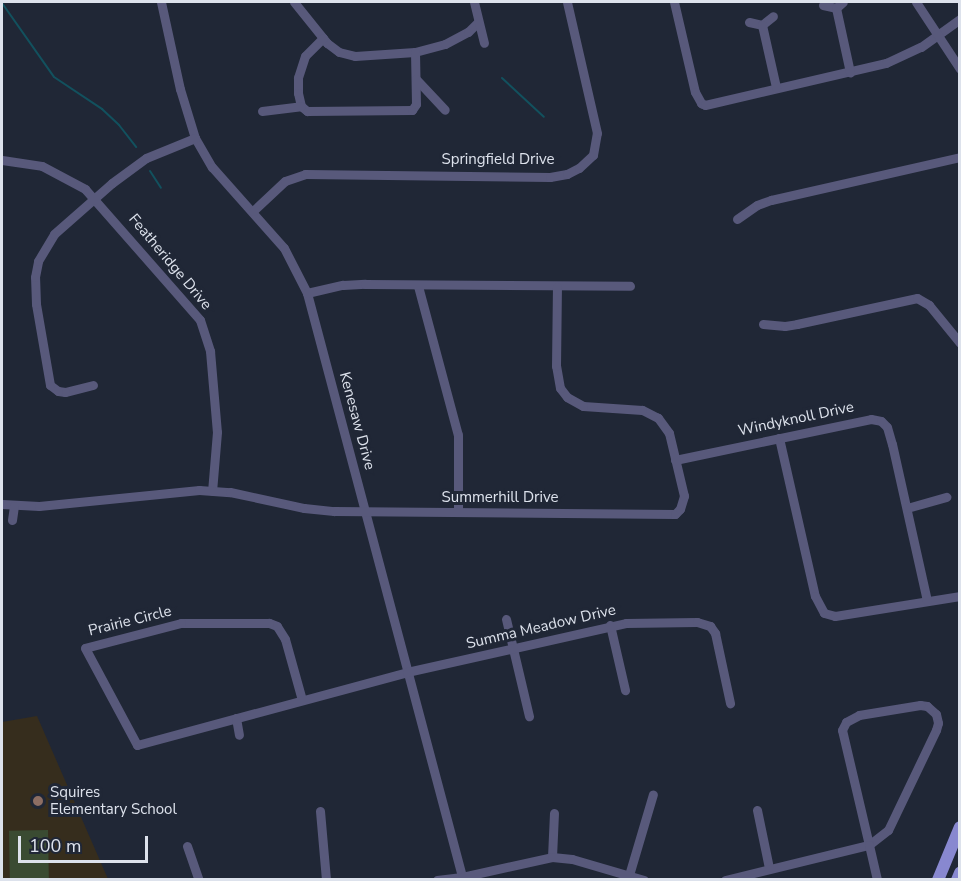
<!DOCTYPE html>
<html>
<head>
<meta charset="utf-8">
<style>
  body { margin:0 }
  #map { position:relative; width:961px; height:881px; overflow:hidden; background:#202736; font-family:"Nunito Sans",sans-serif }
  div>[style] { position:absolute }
  .education>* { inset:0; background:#362d1d }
  .green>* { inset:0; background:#3a4b32; transform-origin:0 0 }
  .stream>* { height:2px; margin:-1px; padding:0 1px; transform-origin:1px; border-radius:1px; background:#12515e }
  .minor>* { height:9px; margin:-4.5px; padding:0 4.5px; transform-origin:4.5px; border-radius:4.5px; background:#58597b }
  .major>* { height:12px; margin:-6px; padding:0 6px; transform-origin:6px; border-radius:6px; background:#8888d0 }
  .dots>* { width:16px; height:16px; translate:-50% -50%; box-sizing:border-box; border:3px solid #202736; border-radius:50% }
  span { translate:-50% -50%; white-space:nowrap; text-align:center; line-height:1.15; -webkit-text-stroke:6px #202736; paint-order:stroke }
  .street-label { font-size:15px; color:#dde2ec }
  .poi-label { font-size:15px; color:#dde2ec }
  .left { translate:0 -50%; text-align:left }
  .frame { position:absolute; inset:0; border:3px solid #dde2ec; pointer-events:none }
  .scale { position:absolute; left:18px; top:836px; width:130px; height:27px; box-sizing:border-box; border:3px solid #dde2ec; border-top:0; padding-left:8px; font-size:18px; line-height:21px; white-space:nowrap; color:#dde2ec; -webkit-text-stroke:4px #202736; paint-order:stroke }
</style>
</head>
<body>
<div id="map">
  <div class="education">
    <div style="clip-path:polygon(37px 716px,108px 879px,2px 880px,2px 722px)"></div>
  </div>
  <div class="green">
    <div style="left:48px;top:830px;width:49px;height:39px;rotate:89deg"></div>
  </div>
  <div class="stream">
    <div style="left:2px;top:3px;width:90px;rotate:54.9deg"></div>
    <div style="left:54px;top:77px;width:58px;rotate:33.7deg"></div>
    <div style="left:102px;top:109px;width:23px;rotate:43deg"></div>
    <div style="left:119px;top:125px;width:28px;rotate:52deg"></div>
    <div style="left:502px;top:78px;width:57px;rotate:42.9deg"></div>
    <div style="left:150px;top:171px;width:20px;rotate:57deg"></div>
  </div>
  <div class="minor">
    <div style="left:161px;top:2px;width:89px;rotate:77.7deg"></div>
    <div style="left:180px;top:89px;width:51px;rotate:73deg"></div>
    <div style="left:195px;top:138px;width:34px;rotate:60deg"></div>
    <div style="left:212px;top:167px;width:108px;rotate:48.4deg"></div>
    <div style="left:284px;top:248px;width:51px;rotate:62.9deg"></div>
    <div style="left:307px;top:293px;width:607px;rotate:75.12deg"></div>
    <div style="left:294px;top:2px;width:53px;rotate:51.2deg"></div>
    <div style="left:327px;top:43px;width:15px;rotate:37deg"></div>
    <div style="left:339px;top:52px;width:16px;rotate:14deg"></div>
    <div style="left:355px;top:56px;width:60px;rotate:-3.8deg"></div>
    <div style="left:415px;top:52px;width:31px;rotate:-15deg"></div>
    <div style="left:445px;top:44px;width:26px;rotate:-28deg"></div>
    <div style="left:468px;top:32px;width:14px;rotate:-45deg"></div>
    <div style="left:474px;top:2px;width:42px;rotate:76.3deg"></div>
    <div style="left:674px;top:2px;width:92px;rotate:76.9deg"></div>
    <div style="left:695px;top:92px;width:13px;rotate:61deg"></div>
    <div style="left:701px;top:103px;width:4px;rotate:27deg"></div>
    <div style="left:705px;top:105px;width:186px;rotate:-13.1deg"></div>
    <div style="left:886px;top:63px;width:38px;rotate:-25deg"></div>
    <div style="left:921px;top:47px;width:48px;rotate:-35.7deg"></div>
    <div style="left:916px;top:2px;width:80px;rotate:56.7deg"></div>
    <div style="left:823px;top:5px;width:13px;rotate:13deg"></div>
    <div style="left:836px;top:8px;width:9px;rotate:-41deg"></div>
    <div style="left:836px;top:8px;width:66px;rotate:77.7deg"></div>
    <div style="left:749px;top:22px;width:13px;rotate:13deg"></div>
    <div style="left:762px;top:25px;width:14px;rotate:-39deg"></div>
    <div style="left:762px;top:25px;width:64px;rotate:77.3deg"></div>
    <div style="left:323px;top:38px;width:25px;rotate:135deg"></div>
    <div style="left:305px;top:56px;width:23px;rotate:108deg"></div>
    <div style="left:298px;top:78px;width:15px;rotate:90deg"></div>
    <div style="left:298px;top:93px;width:13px;rotate:77deg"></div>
    <div style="left:301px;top:106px;width:8px;rotate:40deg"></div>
    <div style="left:307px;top:111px;width:105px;rotate:-0.5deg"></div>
    <div style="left:412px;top:110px;width:7px;rotate:-56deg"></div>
    <div style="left:416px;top:104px;width:52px;rotate:-91.1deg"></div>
    <div style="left:416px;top:79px;width:42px;rotate:46.9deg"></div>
    <div style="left:262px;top:111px;width:39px;rotate:-7deg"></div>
    <div style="left:2px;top:160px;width:40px;rotate:8.5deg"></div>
    <div style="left:42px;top:166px;width:49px;rotate:28.1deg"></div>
    <div style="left:85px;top:189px;width:174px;rotate:48.7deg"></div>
    <div style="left:200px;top:320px;width:33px;rotate:72deg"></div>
    <div style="left:210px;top:351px;width:81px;rotate:85.1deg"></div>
    <div style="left:217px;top:432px;width:59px;rotate:94.8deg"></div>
    <div style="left:253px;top:211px;width:44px;rotate:-43.2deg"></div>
    <div style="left:285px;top:181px;width:21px;rotate:-19deg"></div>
    <div style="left:305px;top:174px;width:245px;rotate:0.7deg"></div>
    <div style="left:550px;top:177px;width:17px;rotate:-10deg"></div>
    <div style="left:567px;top:174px;width:13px;rotate:-27deg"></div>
    <div style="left:579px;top:168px;width:19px;rotate:-43deg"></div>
    <div style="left:593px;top:155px;width:22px;rotate:-80deg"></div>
    <div style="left:597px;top:133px;width:134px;rotate:-102.9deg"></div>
    <div style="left:737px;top:219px;width:24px;rotate:-35deg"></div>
    <div style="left:757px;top:205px;width:15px;rotate:-20deg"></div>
    <div style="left:771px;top:200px;width:194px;rotate:-12.8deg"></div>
    <div style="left:418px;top:286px;width:154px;rotate:75deg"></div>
    <div style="left:458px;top:435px;width:77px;rotate:90deg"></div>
    <div style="left:307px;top:293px;width:37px;rotate:-13deg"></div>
    <div style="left:343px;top:285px;width:22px;rotate:-3deg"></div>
    <div style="left:365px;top:284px;width:265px;rotate:0.4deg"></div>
    <div style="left:763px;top:324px;width:22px;rotate:5deg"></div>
    <div style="left:785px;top:326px;width:12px;rotate:-9deg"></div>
    <div style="left:797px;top:324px;width:123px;rotate:-12.2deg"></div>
    <div style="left:917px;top:298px;width:14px;rotate:30deg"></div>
    <div style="left:929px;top:305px;width:49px;rotate:50.8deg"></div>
    <div style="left:93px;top:385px;width:29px;rotate:166deg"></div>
    <div style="left:65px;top:392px;width:7px;rotate:-172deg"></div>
    <div style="left:58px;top:391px;width:10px;rotate:-143deg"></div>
    <div style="left:50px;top:385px;width:82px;rotate:-99.8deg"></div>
    <div style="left:36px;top:304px;width:27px;rotate:-92deg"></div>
    <div style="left:35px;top:277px;width:16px;rotate:-79deg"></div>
    <div style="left:38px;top:261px;width:31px;rotate:-59deg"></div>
    <div style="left:54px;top:234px;width:77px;rotate:-41.3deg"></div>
    <div style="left:112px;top:183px;width:42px;rotate:-36.3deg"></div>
    <div style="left:146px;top:158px;width:53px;rotate:-22.2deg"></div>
    <div style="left:779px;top:438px;width:162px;rotate:77.2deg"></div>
    <div style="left:815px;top:596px;width:19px;rotate:62deg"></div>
    <div style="left:824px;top:613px;width:11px;rotate:15deg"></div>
    <div style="left:835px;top:616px;width:127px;rotate:-9.1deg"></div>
    <div style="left:675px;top:460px;width:200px;rotate:-11.8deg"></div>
    <div style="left:871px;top:419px;width:10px;rotate:11deg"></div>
    <div style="left:881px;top:421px;width:8px;rotate:45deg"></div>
    <div style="left:887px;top:427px;width:18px;rotate:74deg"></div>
    <div style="left:892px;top:444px;width:160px;rotate:77.4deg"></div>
    <div style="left:2px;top:504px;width:37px;rotate:3deg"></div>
    <div style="left:39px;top:506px;width:161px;rotate:-5.7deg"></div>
    <div style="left:199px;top:490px;width:31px;rotate:4deg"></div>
    <div style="left:230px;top:492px;width:76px;rotate:12.2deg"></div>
    <div style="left:304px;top:508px;width:30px;rotate:6deg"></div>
    <div style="left:334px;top:511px;width:341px;rotate:0.5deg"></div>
    <div style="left:675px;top:514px;width:7px;rotate:-45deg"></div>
    <div style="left:680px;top:509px;width:14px;rotate:-73deg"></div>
    <div style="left:684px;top:496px;width:65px;rotate:-103.4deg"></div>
    <div style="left:669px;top:433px;width:19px;rotate:-126deg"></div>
    <div style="left:658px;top:418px;width:18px;rotate:-153deg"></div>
    <div style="left:642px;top:410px;width:59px;rotate:-176.1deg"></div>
    <div style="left:583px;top:406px;width:18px;rotate:-151deg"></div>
    <div style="left:567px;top:397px;width:11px;rotate:-128deg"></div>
    <div style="left:560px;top:388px;width:22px;rotate:-100deg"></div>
    <div style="left:556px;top:366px;width:79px;rotate:-89.3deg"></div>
    <div style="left:907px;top:508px;width:41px;rotate:-15.8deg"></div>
    <div style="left:12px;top:520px;width:14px;rotate:-82deg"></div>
    <div style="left:506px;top:619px;width:100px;rotate:76.7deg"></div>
    <div style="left:610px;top:625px;width:67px;rotate:77deg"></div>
    <div style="left:302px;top:700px;width:63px;rotate:-105.6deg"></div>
    <div style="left:285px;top:639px;width:15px;rotate:-122deg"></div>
    <div style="left:277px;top:626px;width:9px;rotate:-159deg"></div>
    <div style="left:269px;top:623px;width:88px;rotate:180deg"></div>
    <div style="left:181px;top:623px;width:99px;rotate:165.4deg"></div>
    <div style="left:85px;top:648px;width:110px;rotate:61.8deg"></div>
    <div style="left:137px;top:745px;width:280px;rotate:-15.1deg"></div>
    <div style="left:407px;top:672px;width:224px;rotate:-12.6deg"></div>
    <div style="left:626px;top:623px;width:71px;rotate:-0.8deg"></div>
    <div style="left:697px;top:622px;width:14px;rotate:17deg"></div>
    <div style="left:710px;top:626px;width:9px;rotate:54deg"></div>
    <div style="left:715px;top:633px;width:72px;rotate:77.9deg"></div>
    <div style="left:920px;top:705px;width:7px;rotate:8deg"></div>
    <div style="left:927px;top:706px;width:12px;rotate:42deg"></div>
    <div style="left:936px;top:714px;width:9px;rotate:77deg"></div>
    <div style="left:938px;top:723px;width:7px;rotate:106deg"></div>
    <div style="left:936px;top:730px;width:111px;rotate:115.6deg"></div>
    <div style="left:888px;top:830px;width:24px;rotate:142deg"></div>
    <div style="left:869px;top:845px;width:118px;rotate:-103.2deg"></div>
    <div style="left:842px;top:730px;width:9px;rotate:-63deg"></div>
    <div style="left:846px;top:722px;width:15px;rotate:-28deg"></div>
    <div style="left:859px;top:715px;width:62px;rotate:-9.3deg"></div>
    <div style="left:236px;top:718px;width:17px;rotate:80deg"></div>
    <div style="left:757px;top:810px;width:59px;rotate:78.3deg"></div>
    <div style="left:320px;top:811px;width:69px;rotate:85deg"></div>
    <div style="left:187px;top:846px;width:36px;rotate:71deg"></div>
    <div style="left:552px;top:857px;width:44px;rotate:-87.4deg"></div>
    <div style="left:629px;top:875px;width:84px;rotate:-73.5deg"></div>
    <div style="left:437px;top:880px;width:25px;rotate:-7deg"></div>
    <div style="left:462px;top:877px;width:92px;rotate:-12.5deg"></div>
    <div style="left:552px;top:857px;width:20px;rotate:6deg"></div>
    <div style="left:572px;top:859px;width:75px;rotate:16.3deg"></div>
    <div style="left:725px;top:880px;width:148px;rotate:-13.7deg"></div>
    <div style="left:869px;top:845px;width:36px;rotate:77deg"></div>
  </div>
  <div class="major">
    <div style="left:938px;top:880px;width:57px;rotate:-67.5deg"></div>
    <div style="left:957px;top:880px;width:8px;rotate:-67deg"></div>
  </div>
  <div class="dots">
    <div style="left:38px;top:801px;background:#8d6e63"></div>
  </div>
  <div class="street-label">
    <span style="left:498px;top:160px">Springfield Drive</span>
    <span style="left:170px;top:262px;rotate:50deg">Featheridge Drive</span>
    <span style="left:796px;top:419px;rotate:-12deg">Windyknoll Drive</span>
    <span style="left:357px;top:421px;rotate:75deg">Kenesaw Drive</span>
    <span style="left:500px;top:498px">Summerhill Drive</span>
    <span style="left:130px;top:621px;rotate:-14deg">Prairie Circle</span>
    <span style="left:541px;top:627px;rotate:-13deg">Summa Meadow Drive</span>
  </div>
  <div class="poi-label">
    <span class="left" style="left:50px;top:801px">Squires<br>Elementary School</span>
  </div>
  <div class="frame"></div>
  <div class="scale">100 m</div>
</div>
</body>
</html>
